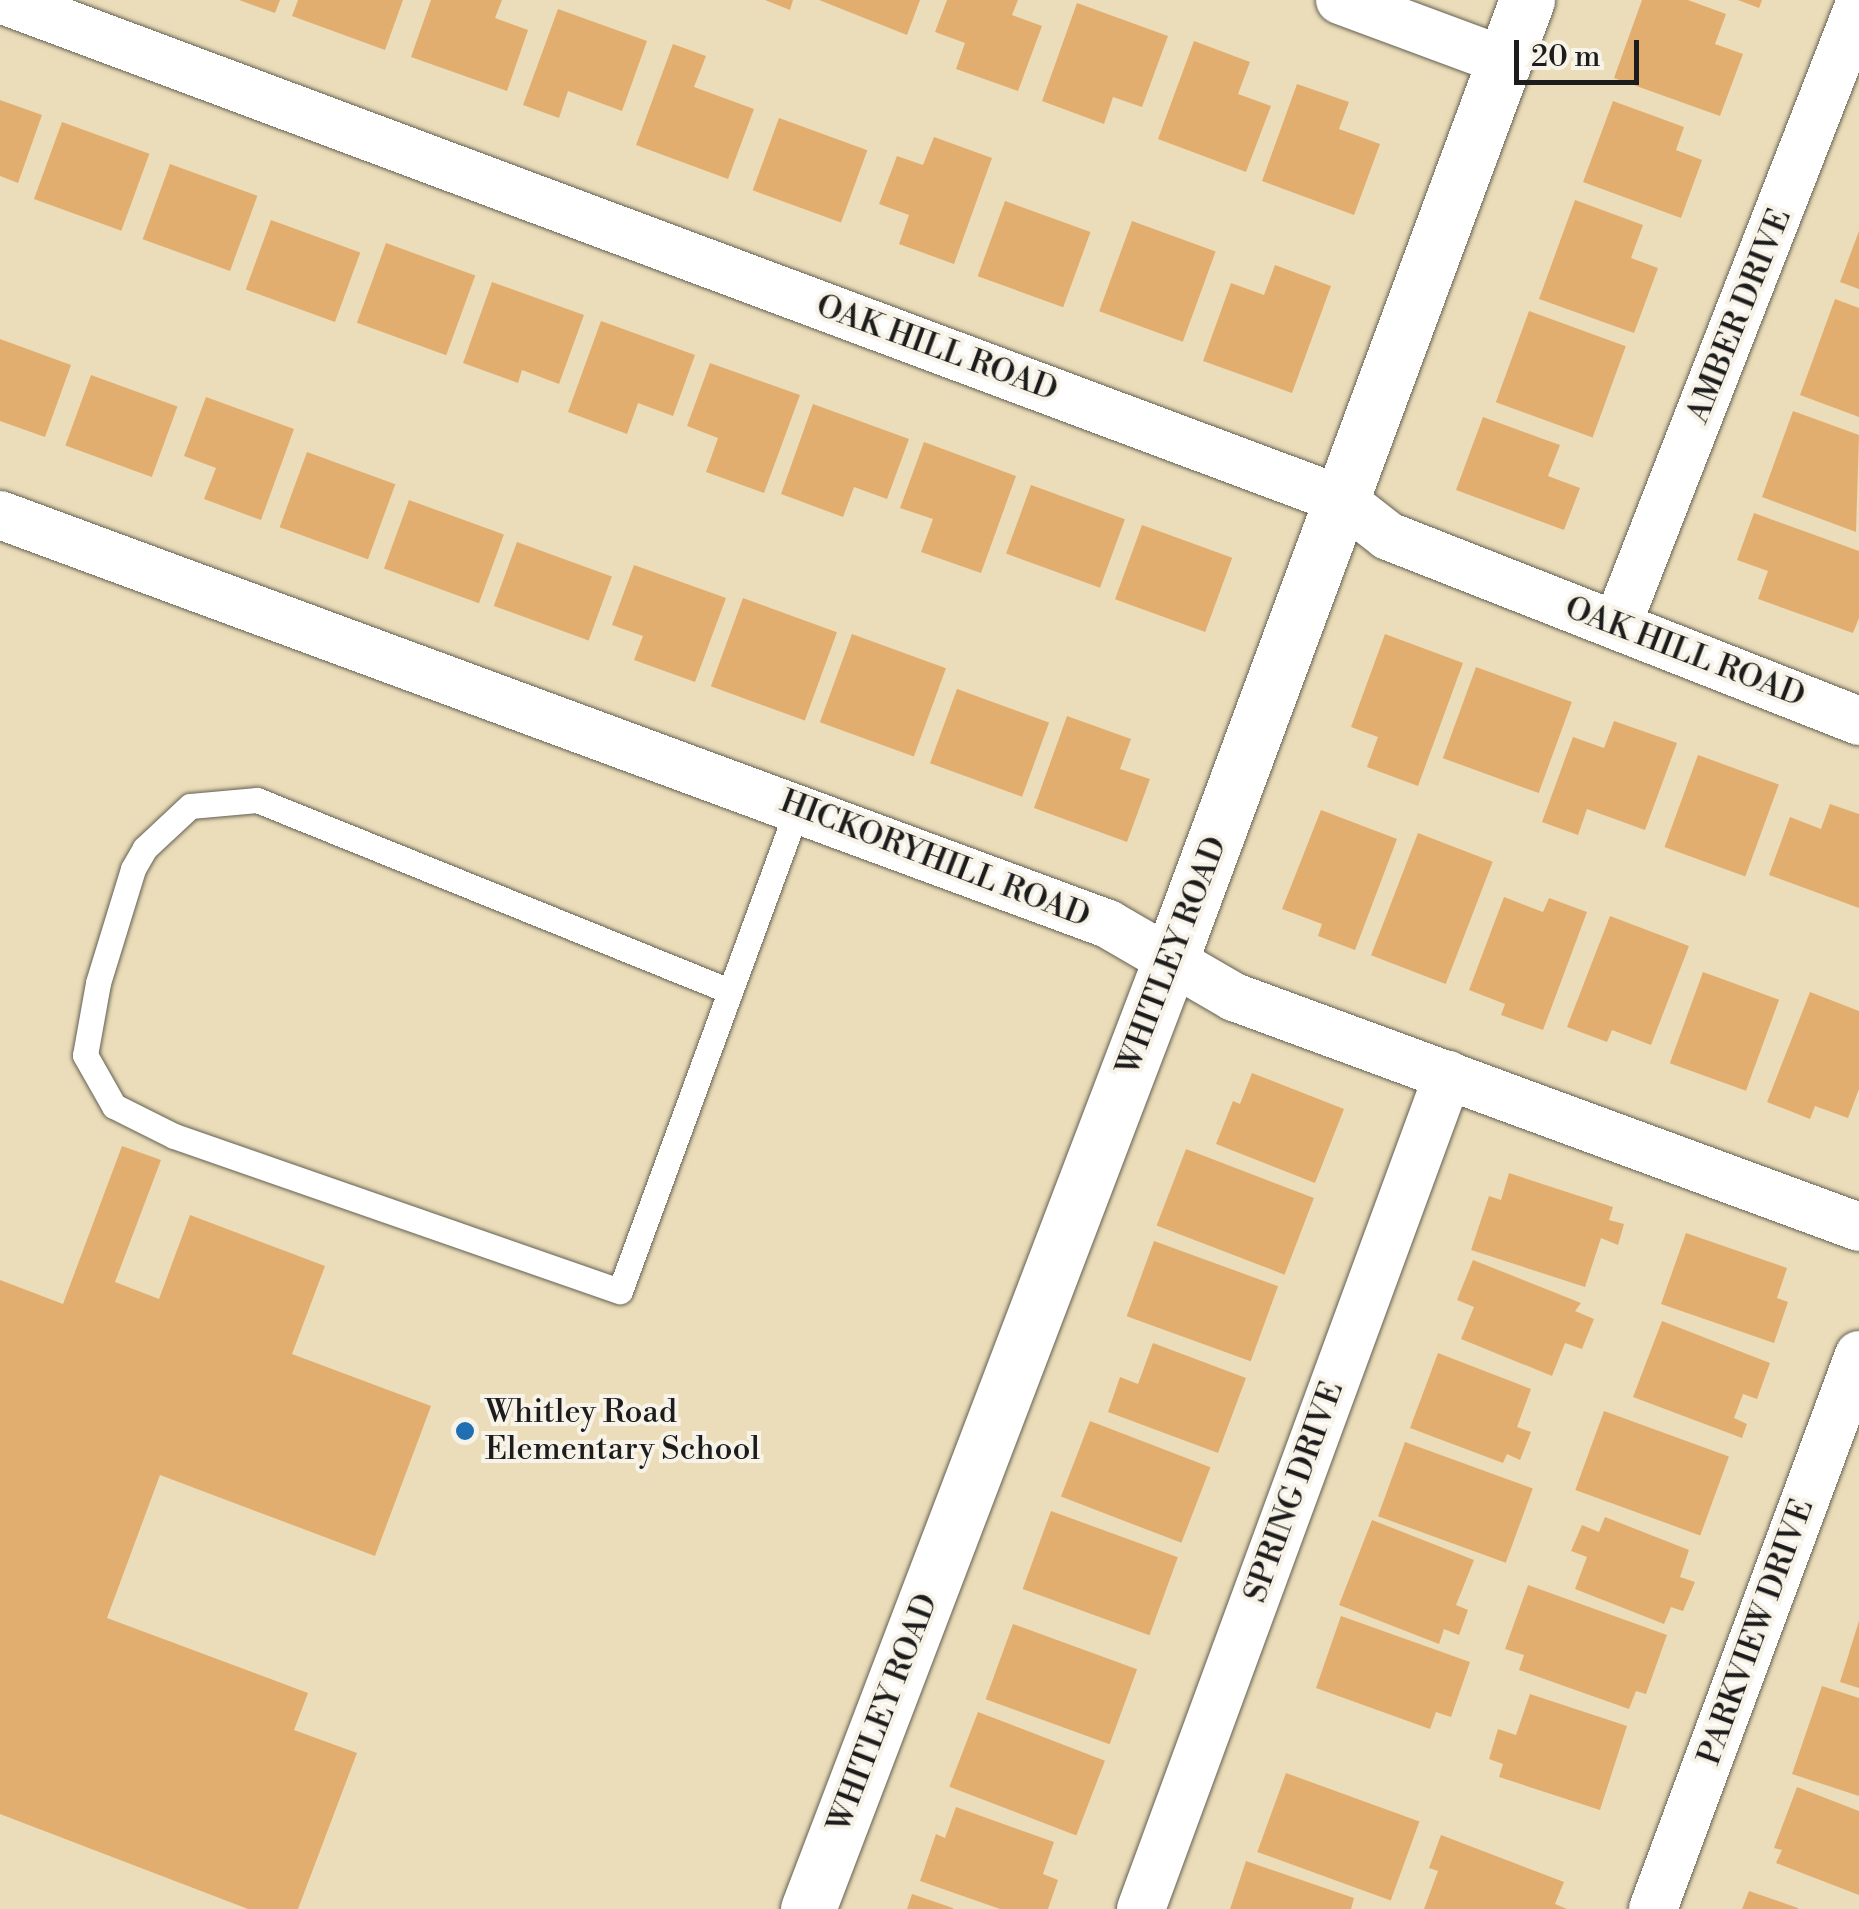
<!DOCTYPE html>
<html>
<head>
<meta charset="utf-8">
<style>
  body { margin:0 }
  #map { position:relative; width:1859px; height:1909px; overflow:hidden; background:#ebddb9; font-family:"Libre Bodoni",serif }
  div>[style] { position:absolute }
  .building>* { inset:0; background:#e2ae70; transform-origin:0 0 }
  .roads { filter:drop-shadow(0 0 2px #646053) drop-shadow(0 0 2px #646053) }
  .lane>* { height:25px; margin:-12.5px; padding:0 12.5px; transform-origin:12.5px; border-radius:12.5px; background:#fff }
  .street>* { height:48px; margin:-24px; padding:0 24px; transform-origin:24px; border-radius:24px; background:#fff }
  .secondary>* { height:55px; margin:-27.5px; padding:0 27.5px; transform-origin:27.5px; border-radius:27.5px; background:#fff }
  .dots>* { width:28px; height:28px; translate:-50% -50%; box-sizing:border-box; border:5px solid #f7f3e8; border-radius:50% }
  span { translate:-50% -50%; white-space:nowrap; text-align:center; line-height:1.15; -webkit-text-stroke:8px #f7f3e8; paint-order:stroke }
  .street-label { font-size:32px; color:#1c1c1c }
  .poi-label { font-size:32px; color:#1c1c1c }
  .left { translate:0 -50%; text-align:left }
  .scale { position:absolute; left:1514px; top:40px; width:125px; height:45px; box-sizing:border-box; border:5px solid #1c1c1c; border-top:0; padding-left:12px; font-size:30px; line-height:35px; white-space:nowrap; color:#1c1c1c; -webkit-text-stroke:8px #f7f3e8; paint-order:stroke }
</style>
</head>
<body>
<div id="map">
  <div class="building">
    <div style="clip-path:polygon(239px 0,280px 0,275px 13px)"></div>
    <div style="clip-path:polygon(298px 0,403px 0,385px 50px,292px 16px)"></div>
    <div style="clip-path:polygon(431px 0,502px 0,495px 18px,528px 30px,507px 91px,411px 57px)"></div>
    <div style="clip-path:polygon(765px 0,793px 0,790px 10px)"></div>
    <div style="clip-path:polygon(819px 0,920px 0,907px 35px)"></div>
    <div style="clip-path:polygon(947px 0,1018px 0,1012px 15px,1042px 26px,1018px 91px,956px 69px,965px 43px,935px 32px)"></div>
    <div style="clip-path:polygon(1642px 0,1688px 0,1726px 14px,1715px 44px,1743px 54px,1720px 116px,1614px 78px)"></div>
    <div style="clip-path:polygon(1738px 0,1762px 0,1759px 8px)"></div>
    <div style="clip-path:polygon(1077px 3px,1168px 36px,1142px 107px,1113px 97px,1104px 124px,1042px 101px)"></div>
    <div style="clip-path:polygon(558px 9px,647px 41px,622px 111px,568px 91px,559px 118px,523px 105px)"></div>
    <div style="clip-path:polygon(1194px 41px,1250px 62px,1238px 94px,1271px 106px,1246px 172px,1158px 139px)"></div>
    <div style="clip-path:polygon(673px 44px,706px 56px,694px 87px,754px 109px,728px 179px,636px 145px)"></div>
    <div style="clip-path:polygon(1297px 84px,1349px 102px,1339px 129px,1380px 144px,1354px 215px,1262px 181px)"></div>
    <div style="clip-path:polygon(0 100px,42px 115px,18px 183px,0 176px)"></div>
    <div style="clip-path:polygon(1613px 101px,1684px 127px,1676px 150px,1702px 160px,1681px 218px,1583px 182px)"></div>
    <div style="left:779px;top:118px;width:94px;height:77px;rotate:20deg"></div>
    <div style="left:62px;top:122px;width:93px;height:82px;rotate:20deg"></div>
    <div style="clip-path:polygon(934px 137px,992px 158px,954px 264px,899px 244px,909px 215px,879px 204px,897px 156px,923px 165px)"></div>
    <div style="left:170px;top:164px;width:93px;height:80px;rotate:20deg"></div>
    <div style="clip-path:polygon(1575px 200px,1643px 225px,1631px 258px,1658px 268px,1634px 333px,1539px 299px)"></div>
    <div style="left:1005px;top:201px;width:91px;height:80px;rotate:20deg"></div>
    <div style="left:271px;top:220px;width:95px;height:74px;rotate:20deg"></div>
    <div style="left:1132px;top:221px;width:89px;height:96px;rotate:20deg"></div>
    <div style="clip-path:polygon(1859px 231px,1859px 289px,1840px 282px)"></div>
    <div style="left:386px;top:243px;width:95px;height:85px;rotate:20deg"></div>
    <div style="clip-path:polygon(1275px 265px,1331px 286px,1292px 393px,1203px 361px,1231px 283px,1264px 295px)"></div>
    <div style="clip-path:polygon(492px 282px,584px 315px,559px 384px,522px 370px,518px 383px,463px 363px)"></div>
    <div style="clip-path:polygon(1835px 299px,1859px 308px,1859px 417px,1800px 395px)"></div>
    <div style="left:1529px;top:311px;width:103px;height:97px;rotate:20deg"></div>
    <div style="clip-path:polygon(601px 321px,695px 355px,673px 416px,638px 403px,627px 434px,568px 412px)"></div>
    <div style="clip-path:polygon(0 339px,71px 365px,45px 437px,0 421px)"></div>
    <div style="clip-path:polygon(710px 363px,800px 395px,764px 493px,706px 472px,718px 438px,687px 426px)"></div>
    <div style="left:91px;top:375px;width:92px;height:75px;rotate:20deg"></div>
    <div style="clip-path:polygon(206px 397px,294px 429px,261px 520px,204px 499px,216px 468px,184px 456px)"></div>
    <div style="clip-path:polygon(813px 404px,909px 439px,887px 499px,854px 487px,843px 517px,781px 494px)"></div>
    <div style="clip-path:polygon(1793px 411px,1859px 435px,1856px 532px,1762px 497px)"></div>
    <div style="clip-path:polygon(1483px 417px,1560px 445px,1548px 476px,1580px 488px,1564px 530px,1456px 490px)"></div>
    <div style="clip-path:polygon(924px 442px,1016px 476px,981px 573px,921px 552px,933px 519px,900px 508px)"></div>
    <div style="left:307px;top:452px;width:94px;height:80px;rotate:20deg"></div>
    <div style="left:1031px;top:485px;width:100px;height:73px;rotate:20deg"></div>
    <div style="left:409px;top:500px;width:101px;height:73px;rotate:20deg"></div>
    <div style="clip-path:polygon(1754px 513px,1859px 551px,1859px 618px,1853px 633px,1758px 599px,1768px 571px,1737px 560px)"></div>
    <div style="left:1142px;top:525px;width:96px;height:79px;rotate:20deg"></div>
    <div style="left:517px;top:542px;width:101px;height:68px;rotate:20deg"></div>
    <div style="clip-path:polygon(634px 565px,726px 598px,695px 682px,634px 660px,643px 636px,612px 625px)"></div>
    <div style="left:743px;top:598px;width:100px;height:94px;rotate:20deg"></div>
    <div style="left:852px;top:634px;width:100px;height:94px;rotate:20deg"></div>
    <div style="clip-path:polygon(1385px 634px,1463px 663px,1418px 786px,1367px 767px,1378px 737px,1351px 727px)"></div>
    <div style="left:1476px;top:667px;width:102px;height:97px;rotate:20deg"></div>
    <div style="left:957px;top:689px;width:98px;height:79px;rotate:20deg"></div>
    <div style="clip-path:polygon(1067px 716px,1131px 739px,1120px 769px,1150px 779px,1127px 842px,1034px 808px)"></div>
    <div style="clip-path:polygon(1614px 721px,1677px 743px,1645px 830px,1587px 809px,1578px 835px,1542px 822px,1573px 737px,1604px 748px)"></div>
    <div style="left:1698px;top:755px;width:86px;height:98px;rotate:20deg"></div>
    <div style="clip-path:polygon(1830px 804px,1859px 814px,1859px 908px,1769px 875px,1790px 817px,1821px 829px)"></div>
    <div style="clip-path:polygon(1321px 810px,1397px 839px,1355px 950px,1318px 936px,1322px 924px,1282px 909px)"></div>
    <div style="left:1418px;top:833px;width:80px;height:131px;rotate:21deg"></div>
    <div style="clip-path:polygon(1504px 897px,1543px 912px,1549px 898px,1587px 912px,1543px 1030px,1501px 1015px,1505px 1004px,1469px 990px)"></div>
    <div style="clip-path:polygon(1610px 916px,1689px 946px,1651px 1045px,1612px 1030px,1607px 1042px,1567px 1027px)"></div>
    <div style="left:1703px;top:972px;width:81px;height:97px;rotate:20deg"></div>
    <div style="clip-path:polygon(1810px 992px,1859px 1011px,1859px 1089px,1848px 1118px,1815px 1106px,1810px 1119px,1767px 1102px)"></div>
    <div style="clip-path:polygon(1252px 1073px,1344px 1109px,1315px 1183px,1216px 1144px,1233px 1101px,1240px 1104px)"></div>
    <div style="clip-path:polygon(122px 1146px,161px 1160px,115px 1282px,159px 1299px,190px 1215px,325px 1266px,292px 1354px,431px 1406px,375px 1556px,160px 1475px,107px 1618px,308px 1693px,294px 1730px,357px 1753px,298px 1909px,248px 1909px,0 1814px,0 1280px,63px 1304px)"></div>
    <div style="left:1186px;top:1149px;width:137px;height:82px;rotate:21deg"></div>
    <div style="clip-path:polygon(1509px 1173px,1613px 1207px,1609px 1220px,1624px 1224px,1618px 1245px,1601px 1238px,1585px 1287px,1471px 1250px,1489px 1196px,1501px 1200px)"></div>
    <div style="clip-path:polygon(1686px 1233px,1787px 1268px,1777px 1298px,1788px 1302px,1774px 1343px,1661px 1304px)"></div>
    <div style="left:1154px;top:1241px;width:132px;height:80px;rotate:20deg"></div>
    <div style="clip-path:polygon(1473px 1260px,1581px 1303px,1575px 1311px,1594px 1319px,1582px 1349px,1565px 1343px,1552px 1376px,1461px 1339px,1474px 1307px,1457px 1300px)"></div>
    <div style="clip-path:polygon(1662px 1321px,1770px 1363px,1757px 1399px,1743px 1394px,1734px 1418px,1747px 1424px,1742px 1438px,1633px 1397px)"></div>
    <div style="clip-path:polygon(1153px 1343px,1246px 1378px,1218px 1453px,1108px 1412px,1120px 1377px,1138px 1384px)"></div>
    <div style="clip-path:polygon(1438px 1353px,1531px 1389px,1517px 1427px,1531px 1432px,1520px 1460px,1507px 1454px,1503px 1463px,1410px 1428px)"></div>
    <div style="left:1604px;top:1411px;width:133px;height:84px;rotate:20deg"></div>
    <div style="left:1090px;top:1421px;width:129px;height:81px;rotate:21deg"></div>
    <div style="left:1405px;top:1442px;width:136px;height:79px;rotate:20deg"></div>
    <div style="left:1051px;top:1511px;width:135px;height:83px;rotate:20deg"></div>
    <div style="clip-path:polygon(1605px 1517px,1689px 1550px,1680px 1577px,1695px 1582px,1683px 1611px,1671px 1607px,1664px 1624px,1575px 1589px,1587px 1557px,1571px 1551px,1582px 1525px,1599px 1532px)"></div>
    <div style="clip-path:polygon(1372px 1520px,1474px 1560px,1456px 1605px,1468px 1610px,1459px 1635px,1444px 1629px,1439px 1644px,1339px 1605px)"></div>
    <div style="clip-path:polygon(1528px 1585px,1667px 1635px,1646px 1694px,1636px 1691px,1629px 1709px,1519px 1670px,1524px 1655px,1505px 1649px)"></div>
    <div style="clip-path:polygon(1341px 1616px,1470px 1662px,1451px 1717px,1436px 1712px,1430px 1729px,1316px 1688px)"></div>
    <div style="clip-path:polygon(1859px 1621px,1859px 1688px,1840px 1682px)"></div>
    <div style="left:1013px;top:1624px;width:132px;height:80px;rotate:20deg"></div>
    <div style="clip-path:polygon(1822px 1686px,1859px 1698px,1859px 1796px,1792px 1774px)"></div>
    <div style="clip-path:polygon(1530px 1694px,1627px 1726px,1600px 1810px,1499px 1777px,1503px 1764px,1489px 1759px,1498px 1729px,1516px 1735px)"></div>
    <div style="left:978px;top:1712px;width:136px;height:80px;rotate:21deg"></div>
    <div style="left:1286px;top:1773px;width:142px;height:84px;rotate:20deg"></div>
    <div style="clip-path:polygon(1797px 1787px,1859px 1811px,1859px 1895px,1776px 1863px,1782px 1850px,1774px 1848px)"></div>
    <div style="clip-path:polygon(956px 1807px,1054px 1842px,1043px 1874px,1058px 1880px,1048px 1909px,1000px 1909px,920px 1881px,936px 1834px,945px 1838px)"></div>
    <div style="clip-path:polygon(1441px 1835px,1564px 1882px,1555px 1904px,1567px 1909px,1424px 1909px,1438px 1871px,1429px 1868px)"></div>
    <div style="clip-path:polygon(1246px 1861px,1354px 1898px,1351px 1909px,1230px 1909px)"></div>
    <div style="clip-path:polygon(1749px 1891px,1798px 1908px,1798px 1909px,1742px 1909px)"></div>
    <div style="clip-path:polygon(912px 1894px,953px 1908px,953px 1909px,907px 1909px)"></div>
  </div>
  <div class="roads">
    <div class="lane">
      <div style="left:727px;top:990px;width:507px;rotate:-157.99deg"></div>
      <div style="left:257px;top:800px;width:67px;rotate:174.9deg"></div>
      <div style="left:190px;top:806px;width:62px;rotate:137deg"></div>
      <div style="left:145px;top:848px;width:24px;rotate:120deg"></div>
      <div style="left:133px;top:869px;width:119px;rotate:107.1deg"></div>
      <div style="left:98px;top:983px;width:73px;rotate:100.2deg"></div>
      <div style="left:85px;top:1055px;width:59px;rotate:60.4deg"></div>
      <div style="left:114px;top:1106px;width:67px;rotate:26.6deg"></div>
      <div style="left:174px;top:1136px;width:472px;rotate:19.2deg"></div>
      <div style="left:620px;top:1291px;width:516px;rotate:-69.81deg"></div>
    </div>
    <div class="street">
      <div style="left:3px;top:0;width:1429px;rotate:20.48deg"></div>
      <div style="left:1342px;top:500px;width:58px;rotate:38deg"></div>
      <div style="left:1388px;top:536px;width:506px;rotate:21.44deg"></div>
      <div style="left:1340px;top:0;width:175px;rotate:20.4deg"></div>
      <div style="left:0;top:515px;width:1181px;rotate:20.26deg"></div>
      <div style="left:1108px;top:924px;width:146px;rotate:30.1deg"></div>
      <div style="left:1234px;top:997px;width:666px;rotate:20.2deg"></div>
      <div style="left:1617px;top:625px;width:665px;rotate:-68.65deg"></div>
      <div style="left:1141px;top:1909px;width:889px;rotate:-69.79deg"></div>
      <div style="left:1653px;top:1909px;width:591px;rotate:-69.6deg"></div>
    </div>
    <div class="secondary">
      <div style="left:808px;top:1909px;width:1015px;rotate:-69.1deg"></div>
      <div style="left:1170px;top:961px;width:1025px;rotate:-69.62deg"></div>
    </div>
  </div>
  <div class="dots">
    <div style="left:465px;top:1431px;background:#1f6fb2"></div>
  </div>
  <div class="street-label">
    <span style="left:1739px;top:316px;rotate:-68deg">AMBER DRIVE</span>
    <span style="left:937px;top:348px;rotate:20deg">OAK HILL ROAD</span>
    <span style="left:1685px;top:652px;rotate:21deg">OAK HILL ROAD</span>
    <span style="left:935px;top:859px;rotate:21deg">HICKORYHILL ROAD</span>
    <span style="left:1172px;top:956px;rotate:-69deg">WHITLEY ROAD</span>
    <span style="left:1294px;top:1492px;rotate:-70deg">SPRING DRIVE</span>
    <span style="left:1756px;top:1632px;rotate:-70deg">PARKVIEW DRIVE</span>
    <span style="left:883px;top:1713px;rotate:-69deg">WHITLEY ROAD</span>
  </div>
  <div class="poi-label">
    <span class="left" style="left:485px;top:1431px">Whitley Road<br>Elementary School</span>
  </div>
  <div class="scale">20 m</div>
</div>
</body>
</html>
